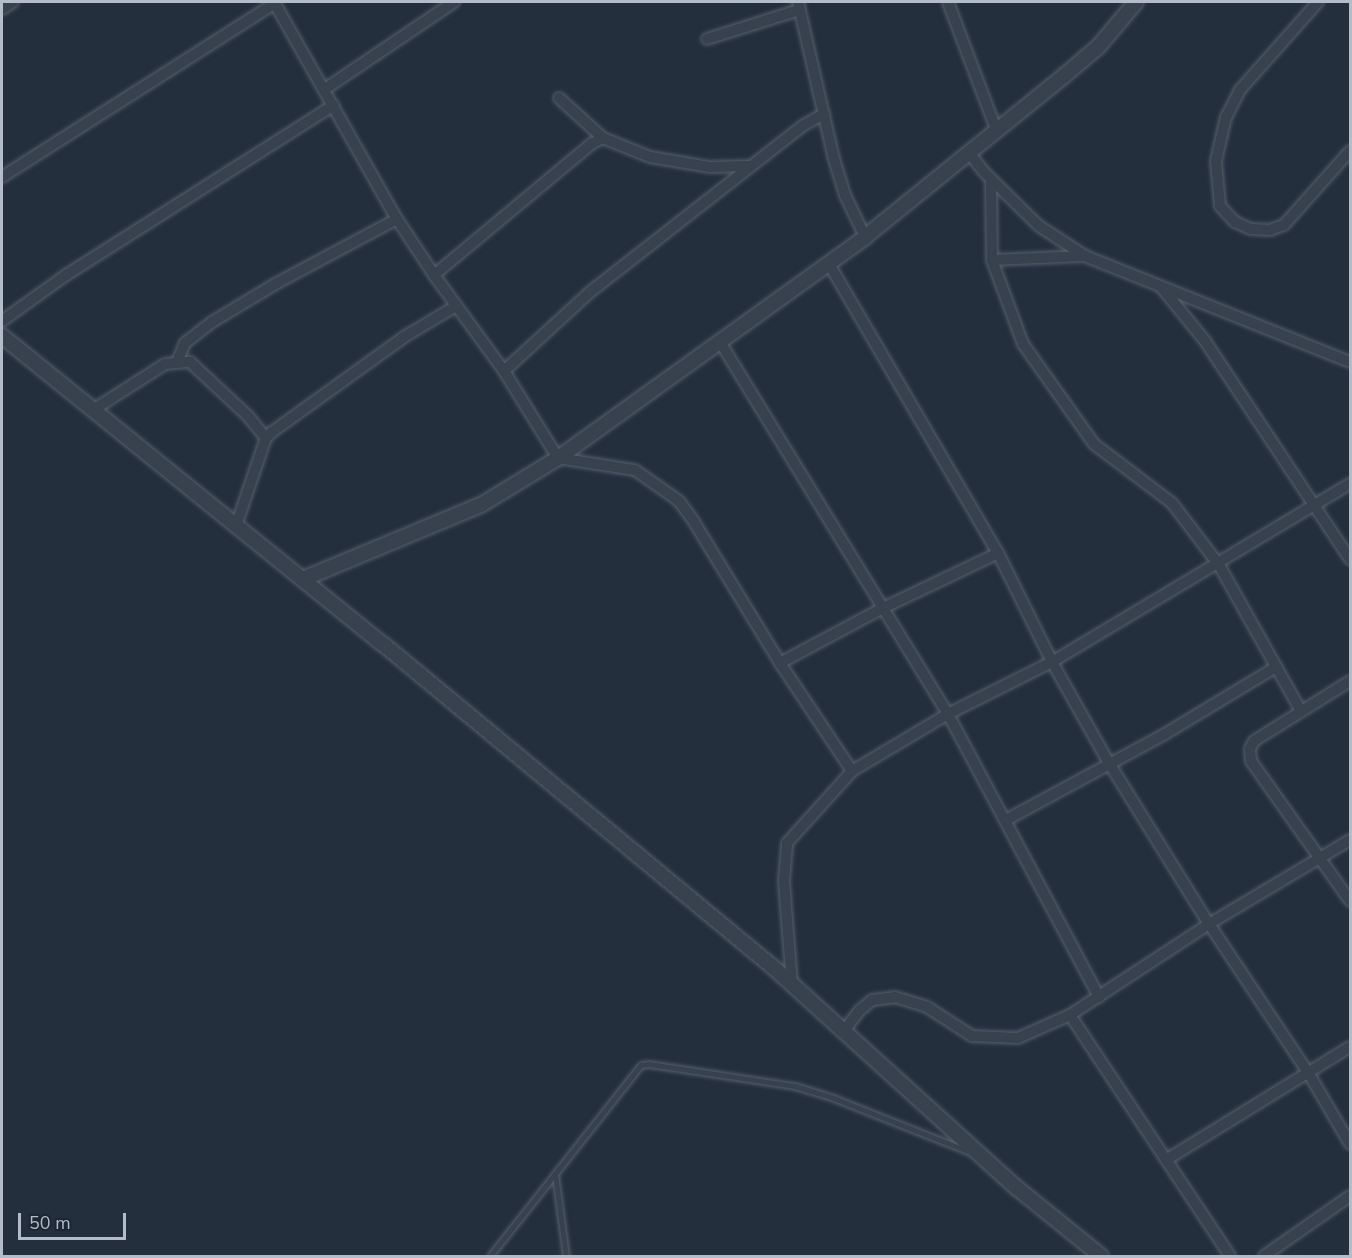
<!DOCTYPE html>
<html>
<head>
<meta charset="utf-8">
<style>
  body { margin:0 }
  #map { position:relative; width:1352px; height:1258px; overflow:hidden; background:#242f3e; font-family:"Nunito Sans",sans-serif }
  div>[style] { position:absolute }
  .roads { filter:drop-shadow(0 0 2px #565f6c) drop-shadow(0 0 2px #565f6c) }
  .service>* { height:5px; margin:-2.5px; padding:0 2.5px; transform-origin:2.5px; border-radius:2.5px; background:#38414e }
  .minor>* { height:10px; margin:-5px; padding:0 5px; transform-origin:5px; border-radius:5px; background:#38414e }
  .tertiary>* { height:14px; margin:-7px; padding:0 7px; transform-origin:7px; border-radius:7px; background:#38414e }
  span { translate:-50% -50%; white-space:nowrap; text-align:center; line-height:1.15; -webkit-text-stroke:6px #1d2633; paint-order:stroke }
  .frame { position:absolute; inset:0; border:3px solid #b4bcc9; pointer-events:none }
  .scale { position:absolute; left:18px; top:1213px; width:108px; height:27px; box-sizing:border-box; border:3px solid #b4bcc9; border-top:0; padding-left:8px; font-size:18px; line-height:21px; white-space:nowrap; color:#b4bcc9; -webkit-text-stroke:4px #1d2633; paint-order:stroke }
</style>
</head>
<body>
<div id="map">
  <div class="roads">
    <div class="service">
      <div style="left:555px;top:1174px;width:83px;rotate:82.4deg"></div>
      <div style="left:490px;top:1256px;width:243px;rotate:-51.7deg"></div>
      <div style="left:641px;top:1065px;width:8px;rotate:-7deg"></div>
      <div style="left:649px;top:1064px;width:148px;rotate:8.6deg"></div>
      <div style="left:795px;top:1086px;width:38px;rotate:17deg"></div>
      <div style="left:831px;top:1097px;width:149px;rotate:21.6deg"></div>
    </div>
    <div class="minor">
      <div style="left:274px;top:2px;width:249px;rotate:60.5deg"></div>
      <div style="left:397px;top:219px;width:67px;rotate:56.5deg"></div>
      <div style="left:434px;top:275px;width:119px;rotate:53.9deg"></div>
      <div style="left:504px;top:371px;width:102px;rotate:58.2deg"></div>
      <div style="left:558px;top:458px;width:78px;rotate:8.9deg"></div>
      <div style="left:635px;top:470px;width:54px;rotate:35.2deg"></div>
      <div style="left:679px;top:501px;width:26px;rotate:54deg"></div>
      <div style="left:694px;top:522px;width:165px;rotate:58.6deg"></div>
      <div style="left:780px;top:663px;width:130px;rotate:56.3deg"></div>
      <div style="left:852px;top:771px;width:112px;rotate:-30.7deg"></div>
      <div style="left:948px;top:714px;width:116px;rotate:-26.6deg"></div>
      <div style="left:1052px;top:662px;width:347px;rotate:-30.9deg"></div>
      <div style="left:798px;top:2px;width:161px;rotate:77.1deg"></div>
      <div style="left:834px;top:159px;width:38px;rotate:73deg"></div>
      <div style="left:845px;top:195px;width:47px;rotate:64.5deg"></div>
      <div style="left:948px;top:2px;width:139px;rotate:69.3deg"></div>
      <div style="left:1318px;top:2px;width:118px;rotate:131.6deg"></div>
      <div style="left:1240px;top:90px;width:30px;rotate:117deg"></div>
      <div style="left:1226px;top:117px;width:45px;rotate:102.8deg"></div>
      <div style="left:1216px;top:161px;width:45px;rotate:84.9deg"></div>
      <div style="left:1220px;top:206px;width:22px;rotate:47deg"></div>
      <div style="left:1235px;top:222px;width:17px;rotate:24deg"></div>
      <div style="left:1251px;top:229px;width:19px;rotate:3deg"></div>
      <div style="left:1270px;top:230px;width:15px;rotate:-20deg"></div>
      <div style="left:1284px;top:225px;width:99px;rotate:-48.3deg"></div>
      <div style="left:2px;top:9px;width:13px;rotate:-32deg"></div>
      <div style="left:707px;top:39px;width:96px;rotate:-17.5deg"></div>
      <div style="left:325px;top:89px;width:156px;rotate:-34deg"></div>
      <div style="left:559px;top:98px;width:59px;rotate:42.3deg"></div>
      <div style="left:603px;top:138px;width:51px;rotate:22deg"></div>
      <div style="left:650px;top:157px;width:61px;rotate:9.5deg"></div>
      <div style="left:710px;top:167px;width:40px;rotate:-1.4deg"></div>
      <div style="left:970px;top:154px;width:23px;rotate:52deg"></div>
      <div style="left:984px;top:172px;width:77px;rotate:44.5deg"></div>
      <div style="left:1039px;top:226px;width:55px;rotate:33.1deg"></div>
      <div style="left:1085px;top:256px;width:285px;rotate:21.8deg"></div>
      <div style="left:2px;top:177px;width:324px;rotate:-32.5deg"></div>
      <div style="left:991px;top:179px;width:81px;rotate:89.3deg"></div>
      <div style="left:992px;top:260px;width:90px;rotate:69.7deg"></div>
      <div style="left:1023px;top:344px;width:123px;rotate:54.6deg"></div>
      <div style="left:1094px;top:444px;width:98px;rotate:37.1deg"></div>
      <div style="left:1172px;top:503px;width:78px;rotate:52.8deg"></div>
      <div style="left:1219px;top:565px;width:167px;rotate:60.7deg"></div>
      <div style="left:992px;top:260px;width:93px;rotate:-2.5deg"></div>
      <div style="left:829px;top:264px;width:335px;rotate:59.7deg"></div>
      <div style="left:998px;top:553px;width:122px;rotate:63.6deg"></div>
      <div style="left:1052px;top:662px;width:116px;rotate:60.6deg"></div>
      <div style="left:1109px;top:763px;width:190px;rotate:58.2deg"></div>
      <div style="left:1209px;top:924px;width:180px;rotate:56.3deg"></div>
      <div style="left:1309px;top:1074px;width:81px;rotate:59.6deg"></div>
      <div style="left:434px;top:275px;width:204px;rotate:-39.8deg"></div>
      <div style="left:591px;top:144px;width:13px;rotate:-27deg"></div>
      <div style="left:1162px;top:288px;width:68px;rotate:50.9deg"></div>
      <div style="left:1205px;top:341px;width:262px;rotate:56.4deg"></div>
      <div style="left:2px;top:321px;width:79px;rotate:-35.7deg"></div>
      <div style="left:66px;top:275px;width:317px;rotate:-32.4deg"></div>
      <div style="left:720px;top:342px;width:436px;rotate:58.5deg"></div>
      <div style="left:948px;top:714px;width:321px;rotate:61.9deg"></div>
      <div style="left:178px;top:360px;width:18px;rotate:-68deg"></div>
      <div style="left:185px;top:343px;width:34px;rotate:-38deg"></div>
      <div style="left:212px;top:322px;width:76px;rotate:-31deg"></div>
      <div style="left:277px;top:283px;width:136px;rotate:-28.1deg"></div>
      <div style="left:504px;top:371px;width:117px;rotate:-42.6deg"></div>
      <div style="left:590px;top:292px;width:271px;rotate:-38deg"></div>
      <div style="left:804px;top:125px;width:23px;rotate:-29deg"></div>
      <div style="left:93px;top:410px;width:85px;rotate:-32.6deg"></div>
      <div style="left:165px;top:364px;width:25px;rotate:-5deg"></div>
      <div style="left:190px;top:362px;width:79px;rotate:43deg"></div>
      <div style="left:248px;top:416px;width:28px;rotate:51deg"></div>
      <div style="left:236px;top:526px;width:93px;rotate:-71.2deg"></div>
      <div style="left:266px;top:438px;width:8px;rotate:-45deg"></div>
      <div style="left:272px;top:432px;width:163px;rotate:-35.7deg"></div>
      <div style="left:404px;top:337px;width:61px;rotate:-30.8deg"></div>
      <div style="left:780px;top:663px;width:119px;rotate:-28.1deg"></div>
      <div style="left:885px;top:607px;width:125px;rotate:-25.5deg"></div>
      <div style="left:1350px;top:681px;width:113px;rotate:148deg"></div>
      <div style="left:1254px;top:741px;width:9px;rotate:117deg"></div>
      <div style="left:1250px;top:749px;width:12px;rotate:85deg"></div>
      <div style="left:1251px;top:761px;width:171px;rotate:54.7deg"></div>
      <div style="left:1006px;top:820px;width:181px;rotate:-28.4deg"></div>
      <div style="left:1165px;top:734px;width:130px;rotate:-31.1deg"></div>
      <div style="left:792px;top:985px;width:105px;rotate:-94.4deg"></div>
      <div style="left:784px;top:880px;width:37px;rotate:-85deg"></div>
      <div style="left:787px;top:843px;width:97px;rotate:-47.9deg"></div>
      <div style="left:1070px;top:1015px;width:289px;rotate:56.4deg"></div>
      <div style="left:844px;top:1031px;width:25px;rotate:-53deg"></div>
      <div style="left:859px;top:1011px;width:17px;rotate:-40deg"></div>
      <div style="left:872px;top:1000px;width:23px;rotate:-7deg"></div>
      <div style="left:895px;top:997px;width:34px;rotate:17deg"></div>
      <div style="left:927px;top:1007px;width:54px;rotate:32.8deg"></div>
      <div style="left:972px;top:1036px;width:46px;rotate:2.5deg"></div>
      <div style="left:1018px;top:1038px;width:57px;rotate:-23.9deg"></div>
      <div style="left:1070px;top:1015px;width:166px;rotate:-33.2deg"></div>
      <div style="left:1209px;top:924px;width:164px;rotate:-30.8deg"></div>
      <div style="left:1166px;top:1160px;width:216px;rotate:-31.6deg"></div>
      <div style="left:1264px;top:1256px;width:105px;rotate:-34.9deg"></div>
    </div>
    <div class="tertiary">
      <div style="left:2px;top:336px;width:490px;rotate:39deg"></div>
      <div style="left:383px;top:644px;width:508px;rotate:39.65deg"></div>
      <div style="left:774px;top:968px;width:328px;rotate:42.2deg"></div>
      <div style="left:1017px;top:1188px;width:108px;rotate:39deg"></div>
      <div style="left:303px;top:579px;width:193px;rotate:-22.6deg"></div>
      <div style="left:481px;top:505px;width:90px;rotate:-31.4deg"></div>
      <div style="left:558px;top:458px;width:378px;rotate:-35.7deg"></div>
      <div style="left:865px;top:237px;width:257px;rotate:-39deg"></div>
      <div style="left:1065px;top:75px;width:43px;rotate:-40.3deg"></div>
      <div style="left:1098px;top:47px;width:59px;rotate:-49.8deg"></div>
    </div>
  </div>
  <div class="frame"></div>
  <div class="scale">50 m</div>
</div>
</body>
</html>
